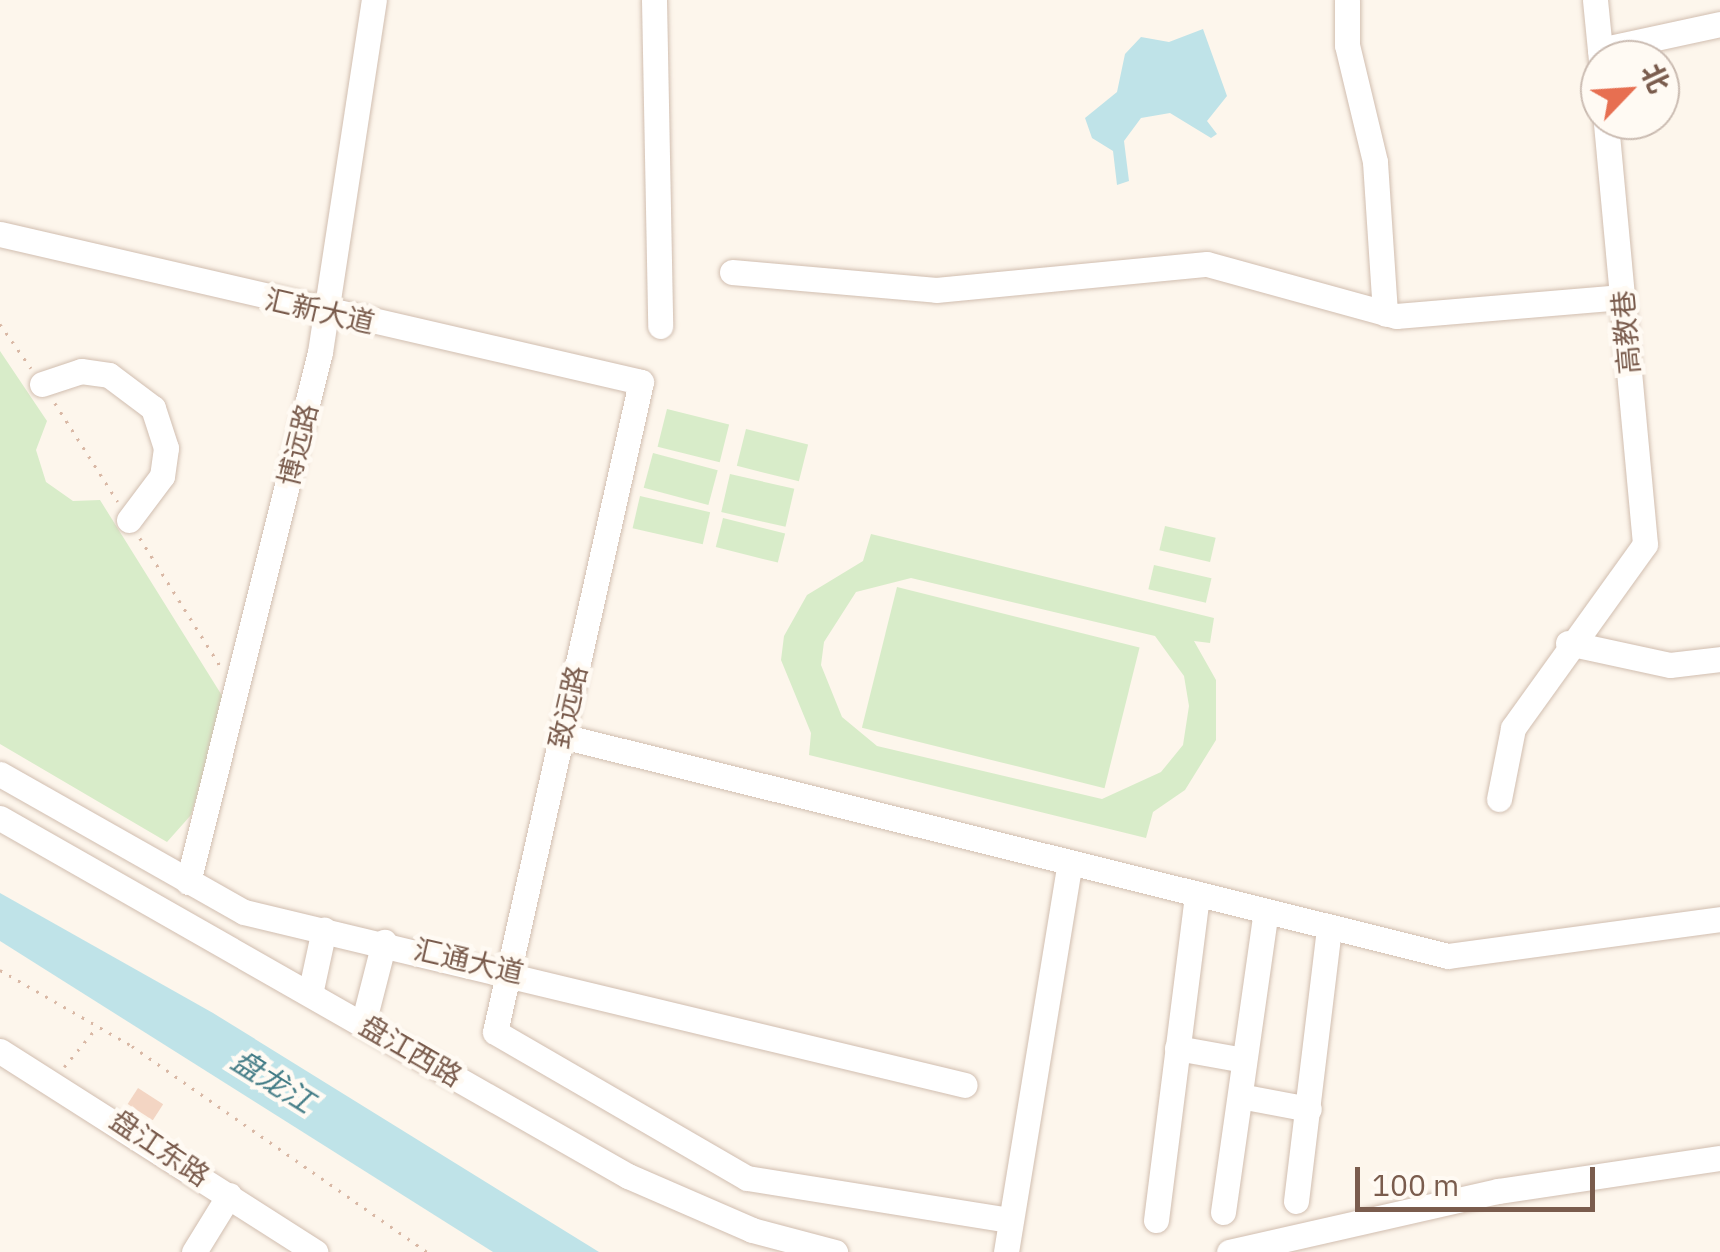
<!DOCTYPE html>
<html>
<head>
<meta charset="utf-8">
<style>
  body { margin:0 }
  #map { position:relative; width:1720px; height:1252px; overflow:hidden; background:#fdf6ec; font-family:"IBM Plex Sans","Noto Sans SC",sans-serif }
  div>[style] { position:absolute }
  .green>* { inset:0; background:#d8ecc9; transform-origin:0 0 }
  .water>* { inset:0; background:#bfe3e8 }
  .building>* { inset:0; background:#f3d5c3; transform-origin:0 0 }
  .path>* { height:2.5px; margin-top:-1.25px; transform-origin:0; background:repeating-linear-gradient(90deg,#d9b8a5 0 2.5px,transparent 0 10.5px) }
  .roads { filter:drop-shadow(0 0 2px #d1beb0) drop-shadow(0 0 2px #d1beb0) }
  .minor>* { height:25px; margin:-12.5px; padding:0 12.5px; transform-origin:12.5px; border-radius:12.5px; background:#fff }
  span { translate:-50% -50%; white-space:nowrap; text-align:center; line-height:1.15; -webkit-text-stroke:9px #fffaf3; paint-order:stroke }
  .street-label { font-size:28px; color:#7a5c4d }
  .water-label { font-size:30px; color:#437c86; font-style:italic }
  .north { position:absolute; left:1580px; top:40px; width:100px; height:100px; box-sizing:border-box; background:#fffaf3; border:2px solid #cabbb1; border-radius:50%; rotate:65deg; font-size:28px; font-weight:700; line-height:40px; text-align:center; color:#7a5c4d }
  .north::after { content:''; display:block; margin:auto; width:35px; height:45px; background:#e76f51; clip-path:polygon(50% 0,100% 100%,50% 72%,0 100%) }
  .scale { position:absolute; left:1355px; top:1167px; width:240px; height:45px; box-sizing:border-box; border:5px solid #7a5c4d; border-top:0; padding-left:12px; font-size:30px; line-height:35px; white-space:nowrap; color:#7a5c4d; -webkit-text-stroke:8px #fffaf3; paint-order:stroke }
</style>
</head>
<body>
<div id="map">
  <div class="green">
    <div style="clip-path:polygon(0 351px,47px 421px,36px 450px,46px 482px,73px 501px,100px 500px,226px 702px,191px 815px,167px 842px,0 744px)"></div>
    <div style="left:667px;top:409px;width:64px;height:39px;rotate:14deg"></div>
    <div style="left:746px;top:429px;width:64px;height:38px;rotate:14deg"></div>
    <div style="left:653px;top:453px;width:67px;height:36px;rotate:15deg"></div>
    <div style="left:730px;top:474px;width:66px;height:39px;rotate:13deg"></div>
    <div style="left:640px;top:496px;width:72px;height:33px;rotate:13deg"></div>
    <div style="left:723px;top:518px;width:64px;height:30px;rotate:14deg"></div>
    <div style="left:1165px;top:526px;width:52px;height:25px;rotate:13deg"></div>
    <div style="clip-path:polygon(evenodd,871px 534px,1214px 618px,1210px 643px,1194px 641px,1216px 680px,1216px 740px,1185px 790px,1153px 812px,1146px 838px,809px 755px,811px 733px,781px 660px,784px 636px,807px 595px,863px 561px,871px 534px,911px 578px,1155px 636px,1184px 676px,1189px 706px,1183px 745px,1161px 772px,1102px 799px,877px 746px,842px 717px,821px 665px,824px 642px,856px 592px,911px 578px)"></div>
    <div style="left:1154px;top:565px;width:59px;height:25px;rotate:13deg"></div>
    <div style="left:897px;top:587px;width:250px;height:145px;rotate:14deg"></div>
  </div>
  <div class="water">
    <div style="clip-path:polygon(1203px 29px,1227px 96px,1207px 121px,1217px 134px,1211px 138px,1170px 113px,1141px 118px,1124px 141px,1129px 181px,1117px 185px,1113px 151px,1092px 138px,1085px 118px,1117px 92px,1125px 54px,1141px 37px,1169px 42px)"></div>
    <div style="clip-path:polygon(0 893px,213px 1013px,599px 1252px,493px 1252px,0 941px)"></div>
  </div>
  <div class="building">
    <div style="left:138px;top:1088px;width:30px;height:19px;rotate:33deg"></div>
  </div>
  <div class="path">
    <div style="left:0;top:324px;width:54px;rotate:54.8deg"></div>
    <div style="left:55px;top:403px;width:117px;rotate:57.5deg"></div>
    <div style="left:140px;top:538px;width:152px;rotate:57.9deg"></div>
    <div style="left:0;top:970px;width:152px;rotate:29.9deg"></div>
    <div style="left:132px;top:1046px;width:360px;rotate:34.9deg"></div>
    <div style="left:64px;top:1067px;width:52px;rotate:-50.5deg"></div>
  </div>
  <div class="roads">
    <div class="minor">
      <div style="left:654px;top:0;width:326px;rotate:88.9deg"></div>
      <div style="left:1347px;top:0;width:45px;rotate:90deg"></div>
      <div style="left:1347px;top:45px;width:120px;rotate:76.5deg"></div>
      <div style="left:1375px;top:162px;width:152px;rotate:86.2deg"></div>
      <div style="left:1595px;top:0;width:60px;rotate:84.3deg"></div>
      <div style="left:1600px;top:50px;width:123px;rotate:-12.2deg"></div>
      <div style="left:0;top:234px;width:658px;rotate:13deg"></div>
      <div style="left:641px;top:382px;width:666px;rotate:102.66deg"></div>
      <div style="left:495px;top:1032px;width:291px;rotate:30.1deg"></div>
      <div style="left:747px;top:1178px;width:265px;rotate:9.1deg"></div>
      <div style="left:732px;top:272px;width:205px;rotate:5deg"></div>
      <div style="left:936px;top:290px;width:272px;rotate:-5.5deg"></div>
      <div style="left:1207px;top:264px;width:196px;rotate:15.4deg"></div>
      <div style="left:1396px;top:316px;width:227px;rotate:-4.8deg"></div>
      <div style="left:42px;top:384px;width:41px;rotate:-18.4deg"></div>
      <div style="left:81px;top:371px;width:28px;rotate:8deg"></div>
      <div style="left:109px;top:375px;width:55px;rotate:36.9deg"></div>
      <div style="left:153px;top:408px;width:42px;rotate:72deg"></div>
      <div style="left:166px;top:448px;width:28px;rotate:98deg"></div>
      <div style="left:162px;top:476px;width:55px;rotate:126.9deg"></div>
      <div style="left:1568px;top:643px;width:104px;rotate:12.2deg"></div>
      <div style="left:1670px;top:665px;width:50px;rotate:-6.8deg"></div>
      <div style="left:562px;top:736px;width:913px;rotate:13.94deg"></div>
      <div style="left:1448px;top:956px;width:275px;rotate:-7.7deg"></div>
      <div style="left:0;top:774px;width:280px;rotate:29.5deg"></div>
      <div style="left:244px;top:912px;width:741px;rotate:13.49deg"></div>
      <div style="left:1499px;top:799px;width:72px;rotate:-78.8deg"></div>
      <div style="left:1513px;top:728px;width:226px;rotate:-54.3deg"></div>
      <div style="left:1645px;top:544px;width:426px;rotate:-95.3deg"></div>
      <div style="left:0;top:818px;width:723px;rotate:29.69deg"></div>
      <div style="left:628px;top:1176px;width:135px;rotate:23.5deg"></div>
      <div style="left:752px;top:1230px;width:86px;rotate:14.8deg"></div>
      <div style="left:188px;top:882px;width:546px;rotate:-76.01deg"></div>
      <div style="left:320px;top:352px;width:356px;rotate:-81.3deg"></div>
      <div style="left:310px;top:994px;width:66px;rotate:-77.8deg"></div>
      <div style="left:363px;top:1024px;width:85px;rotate:-75.6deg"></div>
      <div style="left:1177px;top:1048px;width:68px;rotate:10.2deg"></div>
      <div style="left:0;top:1051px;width:374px;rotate:32.5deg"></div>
      <div style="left:1240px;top:1096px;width:70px;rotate:10.7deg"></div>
      <div style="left:1296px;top:1201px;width:274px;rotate:-83.1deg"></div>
      <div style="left:1223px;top:1212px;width:304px;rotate:-81.9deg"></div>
      <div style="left:1156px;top:1220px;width:329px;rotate:-82.8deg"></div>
      <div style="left:194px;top:1252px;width:67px;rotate:-58.4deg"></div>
      <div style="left:1006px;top:1252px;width:394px;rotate:-80.7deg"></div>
      <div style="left:1229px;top:1252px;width:276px;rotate:-12.8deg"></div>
      <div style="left:1498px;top:1191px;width:224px;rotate:-8.5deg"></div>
    </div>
  </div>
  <div class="street-label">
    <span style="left:320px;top:311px;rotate:13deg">汇新大道</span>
    <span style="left:1626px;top:332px;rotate:-95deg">高教巷</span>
    <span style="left:298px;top:445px;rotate:-76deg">博远路</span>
    <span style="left:568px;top:707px;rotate:-77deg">致远路</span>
    <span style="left:469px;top:961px;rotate:13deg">汇通大道</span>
    <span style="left:411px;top:1051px;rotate:30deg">盘江西路</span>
    <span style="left:160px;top:1148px;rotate:34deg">盘江东路</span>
  </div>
  <div class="water-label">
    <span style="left:273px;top:1081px;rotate:32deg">盘龙江</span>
  </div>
  <div class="north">北</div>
  <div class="scale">100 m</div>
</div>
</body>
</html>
